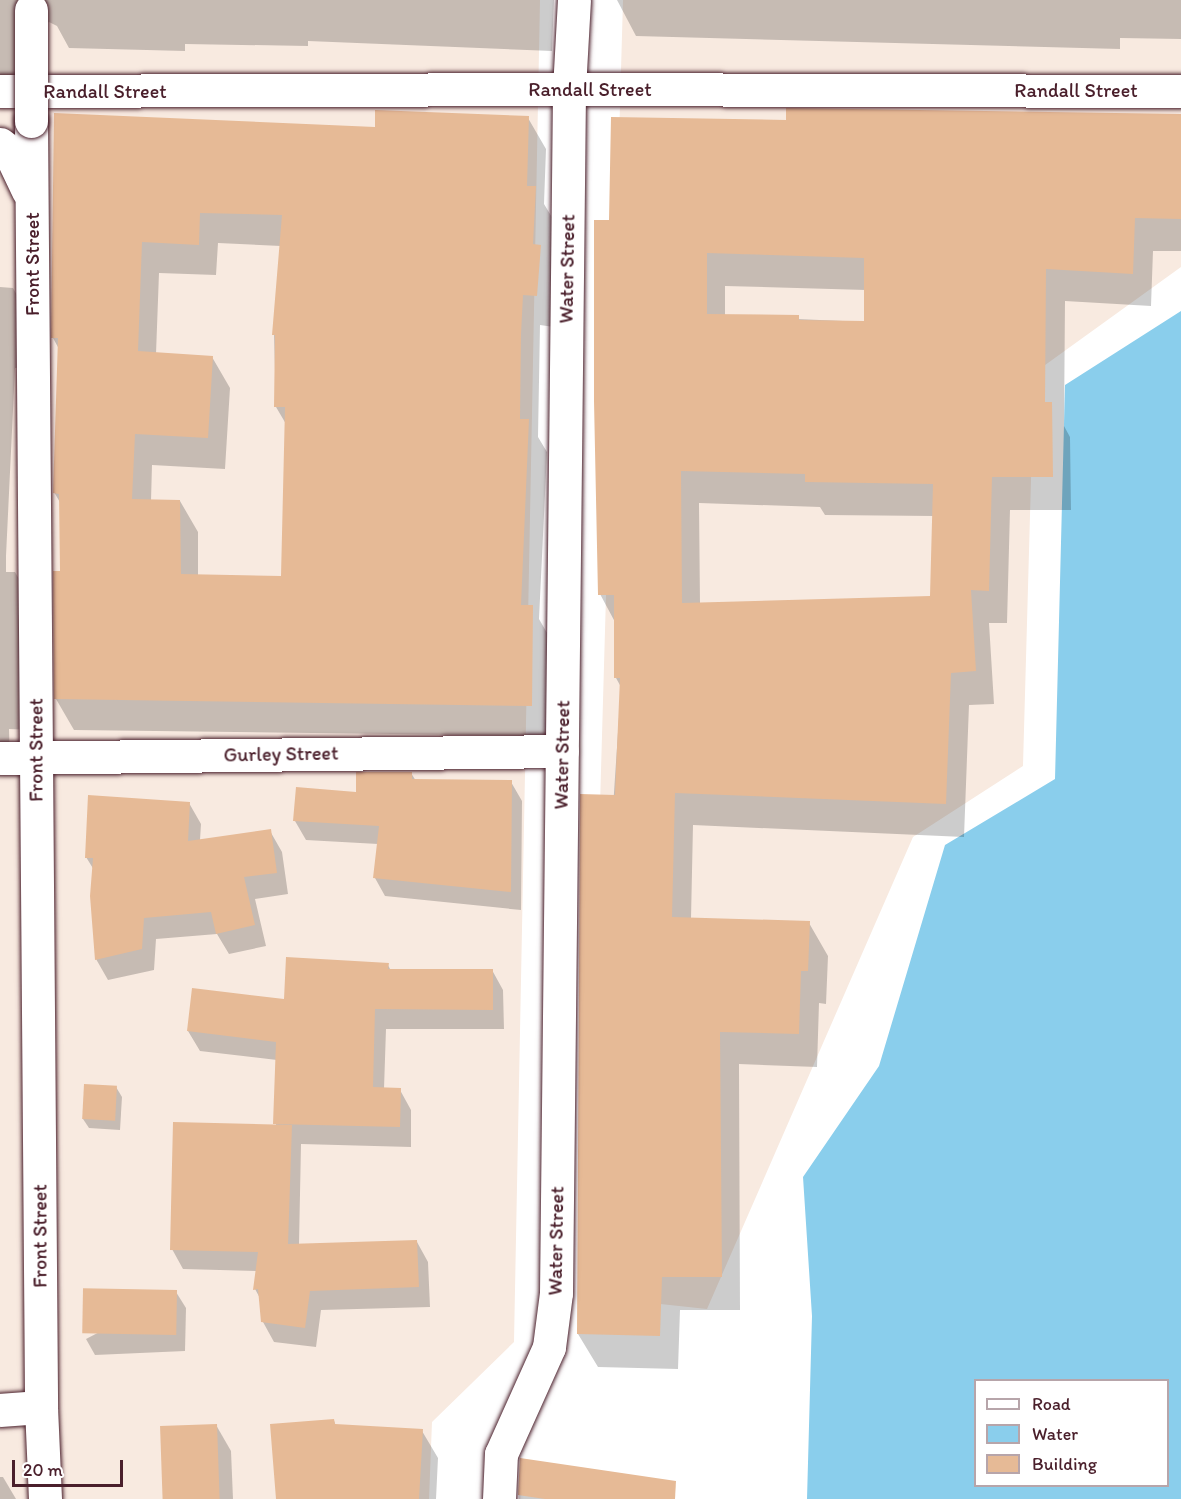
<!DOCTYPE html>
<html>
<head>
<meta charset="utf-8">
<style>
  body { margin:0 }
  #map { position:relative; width:1181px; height:1499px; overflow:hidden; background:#fff; font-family:Itim,sans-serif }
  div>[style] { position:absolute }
  .built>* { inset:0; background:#f8eae0 }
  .water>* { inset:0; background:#8aceec }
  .shadow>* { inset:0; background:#0003 }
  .building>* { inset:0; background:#e6ba96; transform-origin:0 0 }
  .roads { filter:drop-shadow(0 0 2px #4a1f2b) drop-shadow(0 0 2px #4a1f2b) }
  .minor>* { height:33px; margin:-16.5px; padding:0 16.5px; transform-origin:16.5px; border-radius:16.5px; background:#fff }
  .tertiary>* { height:33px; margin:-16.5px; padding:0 16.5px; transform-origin:16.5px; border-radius:16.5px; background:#fff }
  .bridges { filter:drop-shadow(0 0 2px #4a1f2b) drop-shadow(0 0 2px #4a1f2b) }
  .minor-bridge>* { height:33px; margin:-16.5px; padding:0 16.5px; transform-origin:16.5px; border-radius:16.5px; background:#fff }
  span { translate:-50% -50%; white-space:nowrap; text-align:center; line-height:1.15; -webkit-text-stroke:4.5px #fff; paint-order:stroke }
  .street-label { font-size:20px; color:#4a1f2b }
  .legend { position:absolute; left:974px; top:1379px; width:195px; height:108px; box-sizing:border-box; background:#fff; border:2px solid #b7a5aa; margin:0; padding:8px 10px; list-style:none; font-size:18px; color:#4a1f2b }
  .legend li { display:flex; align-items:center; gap:12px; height:30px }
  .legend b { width:30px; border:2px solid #b7a5aa }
  .scale { position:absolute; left:12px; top:1460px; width:111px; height:27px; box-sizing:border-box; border:3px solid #4a1f2b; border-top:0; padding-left:8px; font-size:18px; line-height:21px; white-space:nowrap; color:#4a1f2b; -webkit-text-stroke:4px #fff; paint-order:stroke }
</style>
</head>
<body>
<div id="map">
  <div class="built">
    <div style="clip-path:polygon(0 0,540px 0,514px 1342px,432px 1422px,429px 1499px,0 1499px)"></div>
    <div style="clip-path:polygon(623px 0,1181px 0,1181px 267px,1034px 373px,1023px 766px,913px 837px,707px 1309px,586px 1296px)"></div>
  </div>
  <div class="water">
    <div style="clip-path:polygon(evenodd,1181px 311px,1181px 1499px,807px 1499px,812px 1316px,803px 1177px,879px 1066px,945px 845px,1055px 779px,1065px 385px,1181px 311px,976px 1380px,1168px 1380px,1168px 1486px,976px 1486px,976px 1380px)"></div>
  </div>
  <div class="shadow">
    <div style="clip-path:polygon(0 0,554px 0,552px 51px,308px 41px,308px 46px,185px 44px,185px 51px,69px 48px,57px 26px,49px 22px,33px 32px,29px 92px,0 93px)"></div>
    <div style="clip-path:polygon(617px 0,1181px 0,1181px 39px,1120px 38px,1120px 49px,636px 36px)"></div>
    <div style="clip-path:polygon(evenodd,56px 114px,376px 128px,528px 118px,546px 149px,544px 204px,553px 219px,554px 327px,540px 325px,538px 437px,547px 452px,539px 619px,550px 638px,549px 736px,74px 730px,56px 699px,61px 573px,61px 504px,54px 492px,59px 349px,53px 338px,56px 114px,218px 243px,281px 246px,274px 334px,276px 407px,286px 424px,283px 578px,198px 576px,198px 532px,180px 501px,151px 501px,152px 465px,225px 469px,230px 388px,212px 357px,156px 354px,159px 273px,216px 275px,218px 243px)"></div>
    <div style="clip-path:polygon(evenodd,1181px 116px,1181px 251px,1153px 251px,1151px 306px,1065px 301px,1064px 426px,1070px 437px,1071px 510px,1010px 510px,1007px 623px,989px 623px,994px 704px,969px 705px,964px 837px,693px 825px,691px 919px,809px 923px,828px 956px,826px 1004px,819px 1003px,817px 1067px,739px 1064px,740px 1310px,680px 1310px,678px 1369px,598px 1367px,578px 1334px,621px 687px,616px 678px,615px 622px,600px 594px,610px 221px,788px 122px,1181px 116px,725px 286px,866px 290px,866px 322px,725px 316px,725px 286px,1181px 116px,699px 503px,820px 507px,825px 515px,934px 516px,932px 598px,700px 604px,699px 503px)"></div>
    <div style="clip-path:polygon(0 287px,13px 288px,31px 320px,32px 368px,15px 368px,6px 556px,6px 572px,15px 572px,33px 604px,34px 730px,9px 729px,10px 767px,0 767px)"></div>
    <div style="clip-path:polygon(411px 773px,416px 781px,511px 782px,522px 801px,521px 910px,385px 896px,375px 878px,378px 844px,306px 840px,295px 821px)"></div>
    <div style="clip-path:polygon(189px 803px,201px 824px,200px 840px,270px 831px,282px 852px,288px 894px,255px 899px,266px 946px,229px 954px,217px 934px,156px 939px,154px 970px,108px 980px,96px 959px,94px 870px,86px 857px)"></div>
    <div style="clip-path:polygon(388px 965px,391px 971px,492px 970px,503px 990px,504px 1029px,386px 1029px,384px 1089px,400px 1090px,411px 1110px,411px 1147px,301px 1144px,299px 1245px,417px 1242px,428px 1262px,430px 1307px,321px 1310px,316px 1347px,274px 1342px,263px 1322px,261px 1300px,255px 1289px,257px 1271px,183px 1269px,172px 1249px,276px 1127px,277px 1060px,200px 1051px,188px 1031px)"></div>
    <div style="clip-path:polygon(116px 1087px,122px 1097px,120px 1130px,89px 1128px,83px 1119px)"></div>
    <div style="clip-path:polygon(176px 1292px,186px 1308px,185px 1351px,95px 1355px,86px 1339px)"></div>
    <div style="clip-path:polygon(334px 1421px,336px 1426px,422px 1431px,438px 1458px,436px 1499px,278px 1499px)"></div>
    <div style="clip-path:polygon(216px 1425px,231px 1451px,233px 1499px,164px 1499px)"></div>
    <div style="clip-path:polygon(521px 1460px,646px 1499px,519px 1499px)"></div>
    <div style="clip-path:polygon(0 1477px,3px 1477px,16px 1499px,0 1499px)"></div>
  </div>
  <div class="building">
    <div style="clip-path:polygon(evenodd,786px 108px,1181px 114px,1181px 219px,1135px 218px,1133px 274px,1046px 269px,1045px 402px,1052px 402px,1053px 477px,992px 477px,989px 591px,971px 590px,976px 671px,951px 673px,946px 804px,675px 793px,672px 917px,810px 921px,808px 971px,801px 971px,799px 1034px,720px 1032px,722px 1277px,662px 1277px,660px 1336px,577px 1334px,580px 794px,615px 795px,620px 678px,614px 678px,614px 595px,598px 595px,594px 401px,594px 220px,609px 220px,611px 117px,786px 120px,786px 108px,707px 253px,864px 258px,864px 321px,799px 320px,799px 315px,707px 314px,707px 253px,786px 108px,681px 471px,805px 474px,805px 482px,933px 484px,930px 596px,682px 603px,681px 471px)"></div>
    <div style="clip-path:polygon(evenodd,375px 110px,529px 116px,527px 186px,536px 186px,533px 244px,541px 245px,537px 296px,523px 295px,521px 334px,520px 419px,529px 419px,521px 605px,533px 605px,532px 706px,54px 699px,53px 571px,60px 571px,59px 494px,53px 493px,58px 338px,51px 338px,54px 113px,375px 127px,375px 110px,200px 213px,282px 215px,272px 335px,275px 335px,274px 407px,285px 407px,281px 576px,181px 574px,180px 500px,132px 499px,135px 434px,208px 438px,213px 356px,138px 351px,142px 242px,199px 245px,200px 213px)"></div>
    <div style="clip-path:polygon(356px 772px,412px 772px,412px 779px,512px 780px,511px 892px,373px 878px,379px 826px,293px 821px,296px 787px,356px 792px)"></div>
    <div style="clip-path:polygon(88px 795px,190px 802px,188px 841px,271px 829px,277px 873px,244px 877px,255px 925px,216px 934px,211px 912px,144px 918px,142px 949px,95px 960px,90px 896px,93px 858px,85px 858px)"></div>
    <div style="clip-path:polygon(286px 957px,389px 963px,388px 969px,493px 969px,493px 1010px,375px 1009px,373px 1087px,401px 1088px,400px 1127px,273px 1124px,276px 1042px,187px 1031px,192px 988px,284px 999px)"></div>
    <div style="left:84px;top:1084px;width:33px;height:35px;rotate:3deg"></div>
    <div style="clip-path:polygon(173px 1122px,292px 1125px,288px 1244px,417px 1240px,419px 1287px,310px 1291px,305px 1328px,261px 1322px,258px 1289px,253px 1290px,258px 1252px,170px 1250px)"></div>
    <div style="left:177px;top:1290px;width:45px;height:94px;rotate:91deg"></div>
    <div style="clip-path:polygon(334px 1419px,335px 1424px,423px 1429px,419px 1499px,276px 1499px,270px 1424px)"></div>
    <div style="left:217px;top:1424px;width:75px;height:57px;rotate:88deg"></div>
    <div style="clip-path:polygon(520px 1458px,676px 1481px,675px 1499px,545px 1499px,518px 1495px)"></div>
  </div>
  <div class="roads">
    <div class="minor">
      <div style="left:569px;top:89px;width:612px;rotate:0.19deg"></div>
      <div style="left:31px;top:121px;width:1286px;rotate:89.55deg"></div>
      <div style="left:41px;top:1407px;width:92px;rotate:87.5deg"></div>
      <div style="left:0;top:144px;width:11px;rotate:38deg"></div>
      <div style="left:9px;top:151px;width:44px;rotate:64.6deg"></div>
      <div style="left:0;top:758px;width:562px;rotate:-0.71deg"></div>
      <div style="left:0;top:1410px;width:41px;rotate:-4.2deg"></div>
    </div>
    <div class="tertiary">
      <div style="left:0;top:91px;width:569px;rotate:-0.2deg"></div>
      <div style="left:499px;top:1499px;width:45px;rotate:-87.5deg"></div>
      <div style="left:501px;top:1454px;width:117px;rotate:-65.8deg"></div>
      <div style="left:549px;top:1347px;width:54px;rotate:-82.6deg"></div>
      <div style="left:556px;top:1293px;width:1204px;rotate:-89.38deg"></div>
      <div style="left:569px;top:89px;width:89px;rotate:-86.8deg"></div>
    </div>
  </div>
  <div class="bridges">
    <div class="minor-bridge">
      <div style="left:31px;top:10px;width:111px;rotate:90deg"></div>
    </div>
  </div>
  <div class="street-label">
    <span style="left:590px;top:89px">Randall Street</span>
    <span style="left:1076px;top:90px">Randall Street</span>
    <span style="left:105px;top:91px">Randall Street</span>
    <span style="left:32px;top:264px;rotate:-90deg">Front Street</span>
    <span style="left:567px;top:269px;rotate:-89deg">Water Street</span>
    <span style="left:36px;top:750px;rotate:-90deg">Front Street</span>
    <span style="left:281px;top:754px;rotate:-1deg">Gurley Street</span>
    <span style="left:562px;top:755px;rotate:-89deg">Water Street</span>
    <span style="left:40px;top:1236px;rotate:-90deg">Front Street</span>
    <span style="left:556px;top:1241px;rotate:-89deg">Water Street</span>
  </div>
  <ul class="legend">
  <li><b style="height:8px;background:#fff"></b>Road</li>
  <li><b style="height:16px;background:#8aceec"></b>Water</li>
  <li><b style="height:16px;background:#e6ba96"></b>Building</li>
  </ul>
  <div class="scale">20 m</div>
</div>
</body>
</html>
